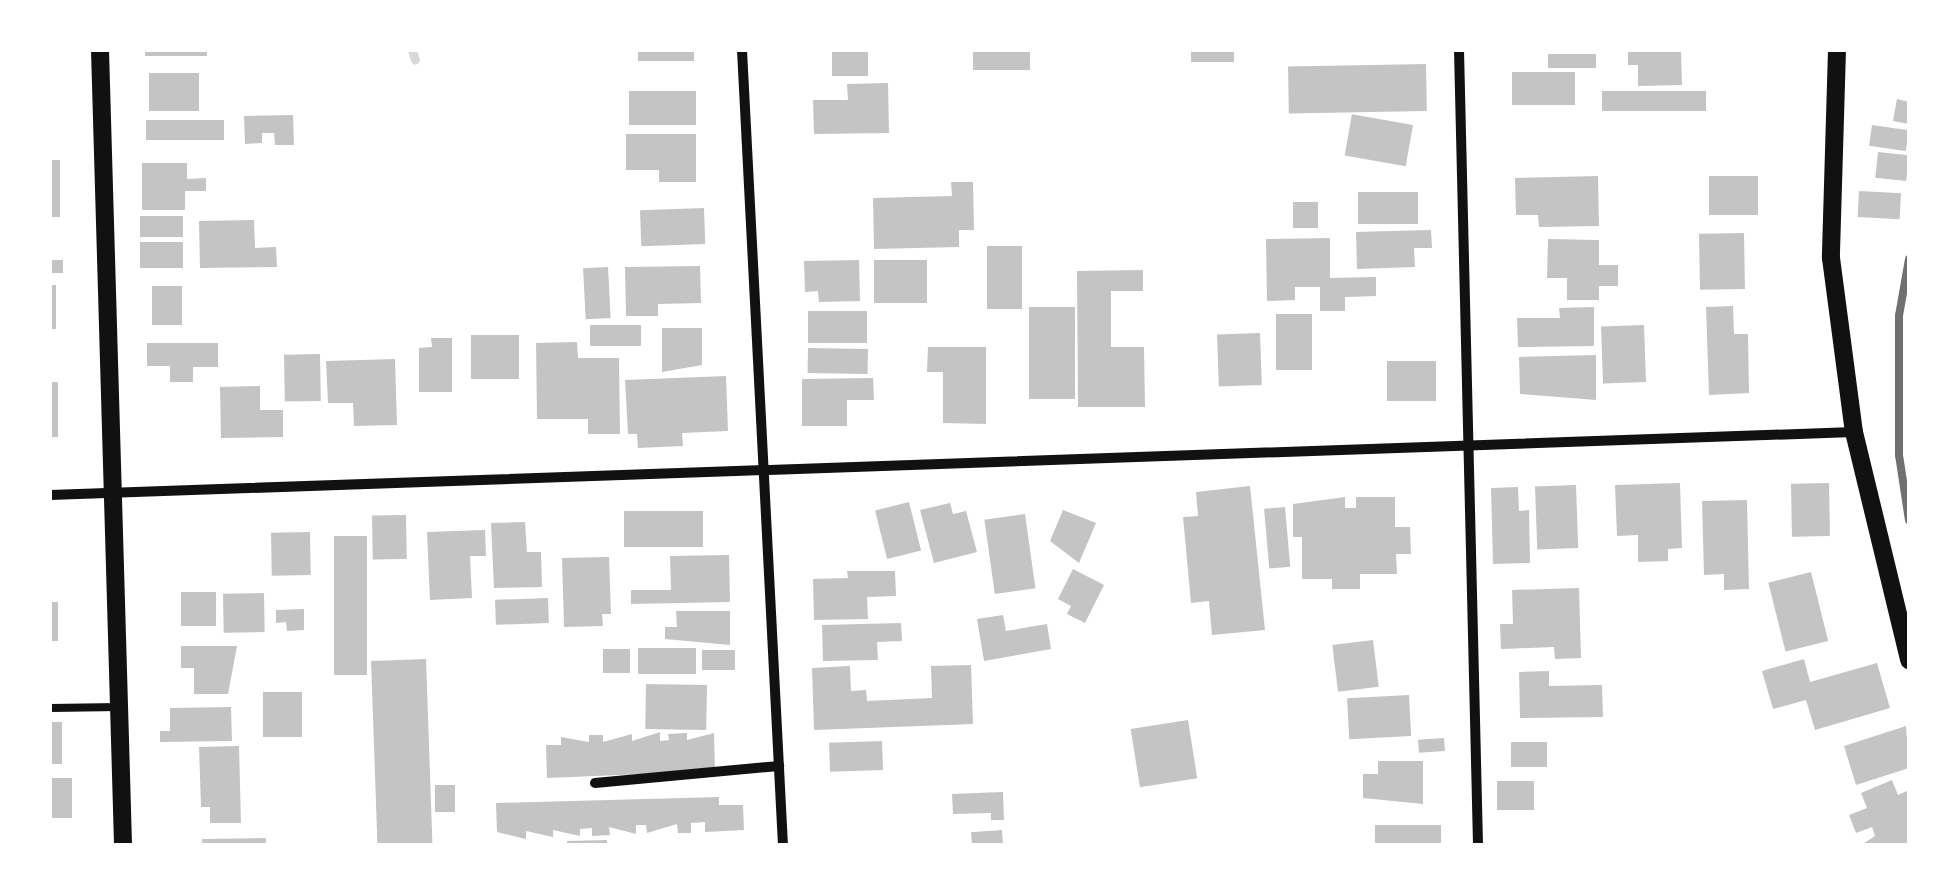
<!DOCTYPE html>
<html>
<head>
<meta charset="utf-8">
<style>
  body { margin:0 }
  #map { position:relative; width:1959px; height:895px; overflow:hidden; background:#fff; font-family:Karla,sans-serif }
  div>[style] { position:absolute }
  .stream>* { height:9px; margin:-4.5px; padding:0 4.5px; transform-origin:4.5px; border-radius:4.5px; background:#d9d9d9 }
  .building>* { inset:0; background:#c4c4c4; transform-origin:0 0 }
  .service>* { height:8px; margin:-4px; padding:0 4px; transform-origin:4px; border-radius:4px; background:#111 }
  .minor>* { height:10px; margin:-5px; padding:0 5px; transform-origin:5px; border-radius:5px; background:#111 }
  .tertiary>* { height:18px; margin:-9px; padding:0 9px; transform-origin:9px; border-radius:9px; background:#111 }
  .rail>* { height:8px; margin:-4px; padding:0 4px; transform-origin:4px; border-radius:4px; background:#707070 }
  span { translate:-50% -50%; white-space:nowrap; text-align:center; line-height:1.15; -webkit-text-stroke:8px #fff; paint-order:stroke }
  .frame { position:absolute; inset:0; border:52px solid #fff; pointer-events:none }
</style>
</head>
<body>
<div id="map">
  <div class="stream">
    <div style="left:412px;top:50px;width:10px;rotate:73deg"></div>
  </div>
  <div class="building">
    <div style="left:145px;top:50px;width:62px;height:6px"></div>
    <div style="left:638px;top:50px;width:56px;height:11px"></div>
    <div style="left:832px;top:50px;width:36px;height:26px"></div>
    <div style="left:973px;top:50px;width:57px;height:20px"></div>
    <div style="left:1191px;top:50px;width:43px;height:12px"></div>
    <div style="clip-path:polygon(1628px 50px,1681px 50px,1682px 85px,1638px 86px,1638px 65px,1628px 65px)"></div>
    <div style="left:1548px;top:54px;width:48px;height:14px"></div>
    <div style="left:1426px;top:64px;width:47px;height:138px;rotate:89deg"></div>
    <div style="left:1512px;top:72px;width:63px;height:33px"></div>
    <div style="left:149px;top:73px;width:50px;height:38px"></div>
    <div style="clip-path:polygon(888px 83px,889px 133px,814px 134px,813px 100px,848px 100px,847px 84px)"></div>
    <div style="left:696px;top:91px;width:34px;height:67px;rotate:90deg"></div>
    <div style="left:1706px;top:91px;width:20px;height:104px;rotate:90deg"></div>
    <div style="clip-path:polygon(1897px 99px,1909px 102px,1909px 124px,1893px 121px)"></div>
    <div style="clip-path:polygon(293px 115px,294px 145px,275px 145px,274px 133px,262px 133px,262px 143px,245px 144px,244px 116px)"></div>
    <div style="left:224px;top:120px;width:20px;height:78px;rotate:90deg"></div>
    <div style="left:1413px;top:125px;width:42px;height:62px;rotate:100deg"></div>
    <div style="left:1872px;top:125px;width:37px;height:21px;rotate:8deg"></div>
    <div style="clip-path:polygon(626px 134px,696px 134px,696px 182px,659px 182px,659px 170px,626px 170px)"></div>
    <div style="left:1878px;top:152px;width:31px;height:26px;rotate:6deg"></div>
    <div style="left:50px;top:160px;width:10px;height:57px"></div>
    <div style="clip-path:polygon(142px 163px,187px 163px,187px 179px,206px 178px,206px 191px,185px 191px,185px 210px,142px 210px)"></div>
    <div style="clip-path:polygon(1598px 176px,1599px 226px,1539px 227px,1538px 215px,1516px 215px,1515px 178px)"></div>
    <div style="left:1709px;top:176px;width:49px;height:39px"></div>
    <div style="clip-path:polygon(951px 182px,973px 182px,974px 230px,959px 230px,959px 247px,874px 249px,873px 198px,952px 196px)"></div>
    <div style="left:1859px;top:191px;width:42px;height:26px;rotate:3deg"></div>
    <div style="left:1418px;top:192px;width:32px;height:60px;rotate:90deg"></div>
    <div style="left:1293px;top:202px;width:25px;height:26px"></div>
    <div style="left:704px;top:208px;width:36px;height:64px;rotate:88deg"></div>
    <div style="left:140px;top:216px;width:43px;height:21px"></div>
    <div style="clip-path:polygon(254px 220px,255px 248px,276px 247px,277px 267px,200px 268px,199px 221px)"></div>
    <div style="clip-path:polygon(1431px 230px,1432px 248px,1414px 248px,1415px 267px,1357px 269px,1356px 232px)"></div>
    <div style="left:1744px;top:233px;width:56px;height:45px;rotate:89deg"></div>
    <div style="clip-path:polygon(1330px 238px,1330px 278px,1376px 277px,1376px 296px,1345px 297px,1345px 311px,1320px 311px,1320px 287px,1295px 287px,1295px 300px,1267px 301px,1266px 239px)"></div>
    <div style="clip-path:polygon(1548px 239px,1599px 240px,1599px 265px,1618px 265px,1618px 286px,1599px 286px,1599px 300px,1567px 300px,1567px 278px,1547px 278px)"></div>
    <div style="left:140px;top:242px;width:43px;height:26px"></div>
    <div style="left:987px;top:246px;width:35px;height:63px"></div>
    <div style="left:50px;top:260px;width:13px;height:13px"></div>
    <div style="clip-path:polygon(859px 260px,860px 301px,819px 302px,818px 291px,805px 292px,804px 261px)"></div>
    <div style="left:874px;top:260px;width:53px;height:43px"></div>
    <div style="clip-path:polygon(700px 266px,701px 303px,658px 304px,658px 316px,626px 316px,625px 267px)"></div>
    <div style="left:608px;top:267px;width:51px;height:25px;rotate:87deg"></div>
    <div style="clip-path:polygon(1143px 270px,1143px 291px,1111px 291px,1111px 347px,1144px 347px,1145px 407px,1078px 407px,1077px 271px)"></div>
    <div style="left:50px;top:285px;width:6px;height:44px"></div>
    <div style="left:152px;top:286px;width:30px;height:39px"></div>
    <div style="clip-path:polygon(1733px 306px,1734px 334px,1748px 334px,1749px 393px,1709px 395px,1706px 307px)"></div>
    <div style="left:1029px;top:307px;width:46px;height:92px"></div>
    <div style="clip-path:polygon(1594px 307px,1594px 346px,1518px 347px,1517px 318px,1560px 318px,1559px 308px)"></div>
    <div style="left:808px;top:311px;width:59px;height:32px"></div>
    <div style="left:1276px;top:314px;width:36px;height:56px"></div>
    <div style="left:590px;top:325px;width:51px;height:21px"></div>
    <div style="left:1644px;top:325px;width:57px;height:43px;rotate:88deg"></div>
    <div style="clip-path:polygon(662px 328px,702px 328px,702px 365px,662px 372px)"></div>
    <div style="left:1260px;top:333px;width:52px;height:43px;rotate:88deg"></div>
    <div style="left:471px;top:335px;width:48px;height:44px"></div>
    <div style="clip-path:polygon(431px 338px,452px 338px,452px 392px,419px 392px,419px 348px,432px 347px)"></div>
    <div style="clip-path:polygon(577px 342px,578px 358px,619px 358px,620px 434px,588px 434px,588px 419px,537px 419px,536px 343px)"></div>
    <div style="clip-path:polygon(147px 343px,218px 343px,218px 367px,193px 367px,193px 382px,170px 382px,170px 366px,147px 366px)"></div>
    <div style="clip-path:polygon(928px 347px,986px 347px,986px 424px,943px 423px,943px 372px,927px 372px)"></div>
    <div style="left:808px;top:348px;width:60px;height:25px;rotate:1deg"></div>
    <div style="left:320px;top:354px;width:47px;height:36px;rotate:89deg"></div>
    <div style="clip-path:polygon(1596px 355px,1596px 400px,1520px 394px,1519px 357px)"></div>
    <div style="clip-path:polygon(395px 359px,397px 425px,354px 426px,353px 403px,328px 403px,326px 361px)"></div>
    <div style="left:1436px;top:361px;width:40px;height:49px;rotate:90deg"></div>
    <div style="clip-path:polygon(726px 376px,728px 431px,682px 433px,683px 446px,638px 448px,637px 434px,628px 434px,625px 380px)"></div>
    <div style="clip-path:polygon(873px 378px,874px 400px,847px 400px,847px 426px,802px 426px,802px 379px)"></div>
    <div style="left:50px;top:382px;width:8px;height:55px"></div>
    <div style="clip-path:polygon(260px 386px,260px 410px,283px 410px,283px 437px,221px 438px,220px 387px)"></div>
    <div style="clip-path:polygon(1680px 483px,1682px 548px,1668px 549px,1668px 561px,1638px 562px,1638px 535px,1617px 536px,1615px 485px)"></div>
    <div style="left:1829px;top:483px;width:53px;height:38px;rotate:89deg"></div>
    <div style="left:1576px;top:485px;width:63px;height:41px;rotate:88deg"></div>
    <div style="clip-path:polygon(1250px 486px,1265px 630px,1212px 635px,1209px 601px,1191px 603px,1183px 517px,1198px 516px,1196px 492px)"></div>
    <div style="clip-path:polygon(1518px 487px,1519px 511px,1529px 510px,1530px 563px,1493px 564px,1491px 488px)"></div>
    <div style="clip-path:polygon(1345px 497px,1345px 508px,1356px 508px,1356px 497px,1395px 497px,1395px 527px,1410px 527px,1411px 554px,1396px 554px,1397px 574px,1360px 574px,1360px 589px,1332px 589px,1332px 579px,1302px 579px,1302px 537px,1293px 537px,1293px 504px)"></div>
    <div style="clip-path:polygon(1747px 500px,1749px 589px,1724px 590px,1724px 574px,1704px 575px,1702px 501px)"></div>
    <div style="left:909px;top:502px;width:50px;height:35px;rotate:76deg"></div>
    <div style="clip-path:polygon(950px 503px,953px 514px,966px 511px,977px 552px,934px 563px,920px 510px)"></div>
    <div style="left:1285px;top:507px;width:60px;height:21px;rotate:85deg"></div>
    <div style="clip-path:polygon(1063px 510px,1096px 523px,1079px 563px,1050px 541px)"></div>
    <div style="left:624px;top:511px;width:79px;height:36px"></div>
    <div style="left:1025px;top:514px;width:75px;height:41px;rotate:82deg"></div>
    <div style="left:406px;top:515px;width:44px;height:34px;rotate:89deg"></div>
    <div style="clip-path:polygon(525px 522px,527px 552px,541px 552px,542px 587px,494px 588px,491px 523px)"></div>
    <div style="clip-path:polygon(485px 530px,486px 556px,470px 556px,472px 598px,430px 600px,427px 532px)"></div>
    <div style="left:310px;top:532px;width:43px;height:39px;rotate:89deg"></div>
    <div style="left:334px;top:536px;width:33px;height:139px"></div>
    <div style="clip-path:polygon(729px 555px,730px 602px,631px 604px,631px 590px,671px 590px,670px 556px)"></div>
    <div style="clip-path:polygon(609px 557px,611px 614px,602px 614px,603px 626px,564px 627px,562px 558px)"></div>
    <div style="clip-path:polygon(1073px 569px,1104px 585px,1085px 623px,1067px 614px,1071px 606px,1058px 599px)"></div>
    <div style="clip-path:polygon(847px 571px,895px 571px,896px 596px,867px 597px,868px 619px,814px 620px,813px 579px,848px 578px)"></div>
    <div style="left:1811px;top:572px;width:71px;height:44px;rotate:76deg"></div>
    <div style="clip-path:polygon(1579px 588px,1581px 658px,1555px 659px,1554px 647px,1501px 649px,1500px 624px,1513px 624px,1512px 590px)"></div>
    <div style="left:181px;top:592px;width:35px;height:34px"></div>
    <div style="left:264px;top:593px;width:39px;height:41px;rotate:89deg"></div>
    <div style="left:548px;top:598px;width:25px;height:53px;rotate:88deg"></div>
    <div style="left:50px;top:602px;width:8px;height:39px"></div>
    <div style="clip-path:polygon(304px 609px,304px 630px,287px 631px,286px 622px,276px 623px,276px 610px)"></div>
    <div style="clip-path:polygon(676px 611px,730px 611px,730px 645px,665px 639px,665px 627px,677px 627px)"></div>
    <div style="clip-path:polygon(1003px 615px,1006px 631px,1047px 624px,1051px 649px,984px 661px,977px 619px)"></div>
    <div style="clip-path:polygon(901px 623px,902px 641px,877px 642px,878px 660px,823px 661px,822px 625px)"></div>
    <div style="left:1373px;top:640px;width:47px;height:41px;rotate:83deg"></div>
    <div style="clip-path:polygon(181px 646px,237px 646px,228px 694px,194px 694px,194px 668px,181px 668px)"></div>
    <div style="left:638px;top:648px;width:58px;height:26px"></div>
    <div style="left:603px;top:649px;width:27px;height:24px"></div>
    <div style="left:702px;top:650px;width:33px;height:20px"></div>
    <div style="left:426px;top:659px;width:184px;height:55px;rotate:88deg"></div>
    <div style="clip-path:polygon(1804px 659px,1810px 682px,1877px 663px,1890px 708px,1815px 730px,1806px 700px,1773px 709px,1762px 671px)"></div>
    <div style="clip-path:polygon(971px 665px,973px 724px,814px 730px,812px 668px,850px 666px,851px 691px,866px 690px,867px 701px,932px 698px,931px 666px)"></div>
    <div style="clip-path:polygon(1549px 671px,1549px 686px,1602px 685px,1603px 717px,1520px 718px,1519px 672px)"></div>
    <div style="left:646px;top:684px;width:61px;height:45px;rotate:1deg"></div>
    <div style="left:302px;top:692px;width:45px;height:39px;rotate:90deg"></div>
    <div style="left:1409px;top:695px;width:41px;height:62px;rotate:87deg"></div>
    <div style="clip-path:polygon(231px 707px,232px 741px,160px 742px,160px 731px,170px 731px,170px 708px)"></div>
    <div style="left:1188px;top:720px;width:59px;height:58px;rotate:81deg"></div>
    <div style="left:50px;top:722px;width:12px;height:42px"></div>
    <div style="clip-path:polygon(1906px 726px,1909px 768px,1856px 785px,1844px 746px)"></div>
    <div style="clip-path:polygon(660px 732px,660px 741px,669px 740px,668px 734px,687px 733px,687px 740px,714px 733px,715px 771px,547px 778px,546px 745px,561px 745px,561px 737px,589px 742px,589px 735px,603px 735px,603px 742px,632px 734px,632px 741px)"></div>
    <div style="left:1444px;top:738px;width:13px;height:26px;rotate:86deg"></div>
    <div style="left:882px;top:741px;width:29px;height:53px;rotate:88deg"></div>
    <div style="left:1511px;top:742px;width:36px;height:25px"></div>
    <div style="clip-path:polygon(239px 746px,241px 823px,210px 823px,210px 807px,201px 807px,199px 747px)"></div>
    <div style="clip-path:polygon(1378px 761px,1423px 761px,1423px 804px,1363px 798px,1363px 774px,1378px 774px)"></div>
    <div style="left:50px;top:778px;width:22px;height:40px"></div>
    <div style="clip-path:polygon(1892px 780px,1898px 795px,1909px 790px,1909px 845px,1861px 845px,1875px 836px,1872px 827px,1856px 833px,1849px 815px,1867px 808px,1861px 793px)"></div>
    <div style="left:1497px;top:781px;width:37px;height:29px"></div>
    <div style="left:435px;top:785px;width:20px;height:27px"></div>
    <div style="clip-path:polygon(1003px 792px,1004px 820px,991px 820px,991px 813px,953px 814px,952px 794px)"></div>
    <div style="clip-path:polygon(719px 797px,719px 805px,743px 805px,744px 830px,705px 832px,705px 822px,691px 823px,691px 833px,678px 833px,677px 824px,647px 833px,646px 825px,636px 825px,636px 834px,609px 827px,610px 835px,592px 836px,592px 828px,580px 829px,580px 836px,553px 830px,553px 837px,526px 831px,526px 839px,497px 832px,496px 803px)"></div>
    <div style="left:1375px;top:825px;width:66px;height:20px"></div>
    <div style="left:1002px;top:830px;width:15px;height:31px;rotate:86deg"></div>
    <div style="clip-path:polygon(266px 838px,266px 845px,202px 845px,202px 839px)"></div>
    <div style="clip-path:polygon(607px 840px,607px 845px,567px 845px,567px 841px)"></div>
  </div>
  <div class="service">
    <div style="left:50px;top:708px;width:69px;rotate:-0.8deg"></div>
  </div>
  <div class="minor">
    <div style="left:742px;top:50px;width:796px;rotate:87.05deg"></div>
    <div style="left:1459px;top:50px;width:795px;rotate:88.63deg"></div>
    <div style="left:50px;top:495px;width:1805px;rotate:-2deg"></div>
    <div style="left:595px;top:783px;width:185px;rotate:-5.3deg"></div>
  </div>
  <div class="tertiary">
    <div style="left:100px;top:50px;width:795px;rotate:88.34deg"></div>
    <div style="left:1837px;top:50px;width:208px;rotate:91.7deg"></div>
    <div style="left:1831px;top:258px;width:176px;rotate:82.5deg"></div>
    <div style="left:1854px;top:432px;width:235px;rotate:76.4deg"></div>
  </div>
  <div class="rail">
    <div style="left:1909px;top:259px;width:58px;rotate:100deg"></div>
    <div style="left:1899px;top:316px;width:139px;rotate:90deg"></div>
    <div style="left:1899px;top:455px;width:66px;rotate:81.3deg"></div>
  </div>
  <div class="frame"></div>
</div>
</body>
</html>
